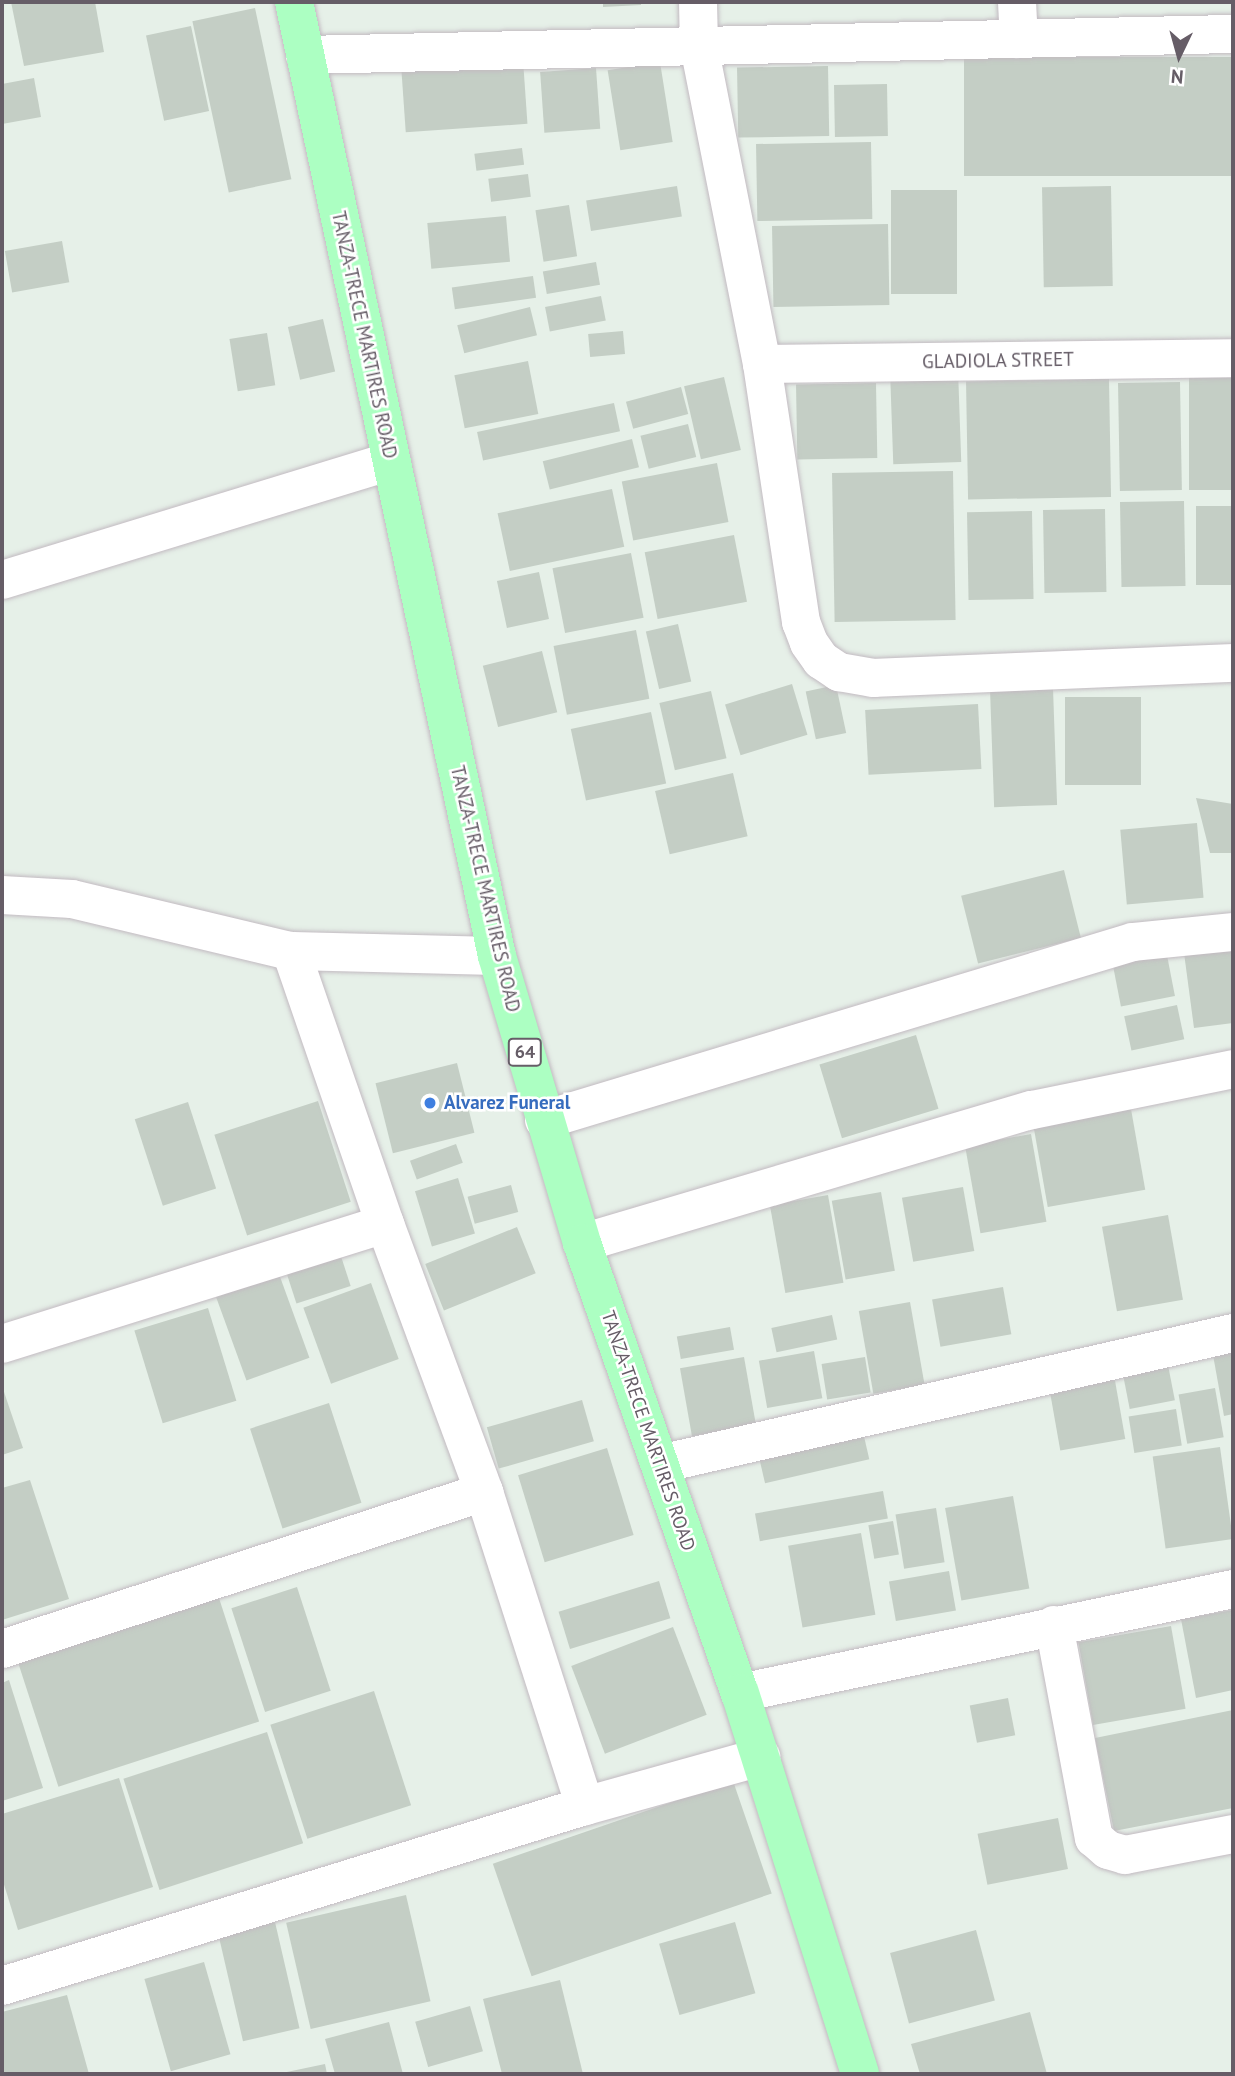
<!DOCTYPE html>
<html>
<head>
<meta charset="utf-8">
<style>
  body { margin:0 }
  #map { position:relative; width:1235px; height:2076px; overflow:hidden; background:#e6f0e8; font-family:"PT Sans",sans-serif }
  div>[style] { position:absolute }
  .building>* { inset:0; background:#c4cec5; transform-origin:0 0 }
  .roads { filter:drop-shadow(0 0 2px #c2bac1) drop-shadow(0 0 2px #c2bac1) }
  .street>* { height:38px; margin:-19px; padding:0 19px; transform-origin:19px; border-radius:19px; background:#fff }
  .primary>* { height:38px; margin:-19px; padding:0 19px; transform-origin:19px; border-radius:19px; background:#acffc2 }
  .dots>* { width:19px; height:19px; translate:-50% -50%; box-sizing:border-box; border:4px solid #fff; border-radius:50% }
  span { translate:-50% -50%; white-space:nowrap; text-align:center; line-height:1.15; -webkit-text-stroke:5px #fff; paint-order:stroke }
  .shield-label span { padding:2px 5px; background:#fff; border:2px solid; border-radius:5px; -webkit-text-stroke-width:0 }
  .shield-label { font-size:18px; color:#665d67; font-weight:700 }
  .street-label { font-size:19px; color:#665d67 }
  .shop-label { font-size:19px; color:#366cbe; font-weight:700 }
  .left { translate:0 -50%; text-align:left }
  .frame { position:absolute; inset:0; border:4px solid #665d67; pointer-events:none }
  .north { position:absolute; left:1144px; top:21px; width:70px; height:70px; -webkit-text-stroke:5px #fff; paint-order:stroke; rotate:185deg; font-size:19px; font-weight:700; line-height:28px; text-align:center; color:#665d67 }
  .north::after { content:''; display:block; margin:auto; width:24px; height:32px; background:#665d67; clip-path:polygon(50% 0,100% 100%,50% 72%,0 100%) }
</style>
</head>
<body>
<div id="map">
  <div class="building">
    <div style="clip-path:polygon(11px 2px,95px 2px,104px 52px,24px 66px)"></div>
    <div style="clip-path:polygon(603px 2px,641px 2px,641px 5px,603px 7px)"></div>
    <div style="left:255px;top:8px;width:175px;height:64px;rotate:78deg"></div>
    <div style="left:191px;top:26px;width:87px;height:46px;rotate:78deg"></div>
    <div style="left:1233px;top:57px;width:119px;height:269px;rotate:90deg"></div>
    <div style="left:523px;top:60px;width:64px;height:122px;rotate:86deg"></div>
    <div style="left:660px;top:62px;width:81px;height:53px;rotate:81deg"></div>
    <div style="left:828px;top:66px;width:70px;height:91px;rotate:89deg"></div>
    <div style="left:596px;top:68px;width:61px;height:56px;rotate:86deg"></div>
    <div style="clip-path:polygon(34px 78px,41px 117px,2px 124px,2px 84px)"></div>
    <div style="left:887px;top:84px;width:52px;height:53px;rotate:89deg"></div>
    <div style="left:871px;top:142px;width:77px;height:115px;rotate:89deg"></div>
    <div style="left:522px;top:148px;width:17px;height:48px;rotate:83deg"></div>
    <div style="left:528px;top:174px;width:23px;height:40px;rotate:83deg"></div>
    <div style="left:677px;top:186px;width:31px;height:92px;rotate:81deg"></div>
    <div style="left:1111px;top:186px;width:100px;height:69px;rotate:89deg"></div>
    <div style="left:891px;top:190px;width:66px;height:104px"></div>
    <div style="left:569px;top:205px;width:52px;height:34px;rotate:81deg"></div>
    <div style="left:506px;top:216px;width:46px;height:79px;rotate:85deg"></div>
    <div style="left:888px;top:224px;width:81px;height:116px;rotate:89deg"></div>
    <div style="left:62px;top:241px;width:42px;height:58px;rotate:80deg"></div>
    <div style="left:596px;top:262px;width:23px;height:54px;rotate:80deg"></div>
    <div style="left:533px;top:276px;width:22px;height:82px;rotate:82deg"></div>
    <div style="left:601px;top:296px;width:25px;height:57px;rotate:79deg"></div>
    <div style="left:530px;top:307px;width:29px;height:75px;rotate:76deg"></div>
    <div style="left:323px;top:319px;width:54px;height:36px;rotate:77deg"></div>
    <div style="left:623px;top:331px;width:23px;height:35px;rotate:85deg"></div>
    <div style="left:267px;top:333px;width:53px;height:38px;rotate:81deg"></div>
    <div style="left:528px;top:361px;width:54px;height:75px;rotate:79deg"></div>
    <div style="left:958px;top:369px;width:93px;height:68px;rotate:88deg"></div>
    <div style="left:724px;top:377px;width:75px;height:41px;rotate:77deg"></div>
    <div style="left:1189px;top:377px;width:44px;height:113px"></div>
    <div style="left:1109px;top:379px;width:118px;height:143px;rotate:89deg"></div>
    <div style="left:1180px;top:382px;width:108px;height:62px;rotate:89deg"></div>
    <div style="left:876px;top:383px;width:75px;height:80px;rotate:89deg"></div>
    <div style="left:681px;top:387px;width:28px;height:57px;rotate:75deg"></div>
    <div style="left:614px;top:403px;width:29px;height:140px;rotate:78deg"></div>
    <div style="left:688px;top:424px;width:34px;height:49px;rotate:76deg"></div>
    <div style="left:632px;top:439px;width:29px;height:92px;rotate:76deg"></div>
    <div style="left:717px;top:463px;width:60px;height:97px;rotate:79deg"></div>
    <div style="left:953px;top:471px;width:149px;height:121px;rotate:89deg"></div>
    <div style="left:612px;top:489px;width:59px;height:117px;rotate:78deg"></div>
    <div style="left:1184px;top:501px;width:85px;height:64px;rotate:89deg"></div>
    <div style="left:1233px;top:506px;width:79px;height:37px;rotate:90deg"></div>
    <div style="left:1105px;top:509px;width:83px;height:62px;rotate:89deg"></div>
    <div style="left:1032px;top:511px;width:88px;height:65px;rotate:89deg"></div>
    <div style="left:734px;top:535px;width:68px;height:91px;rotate:79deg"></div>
    <div style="left:631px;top:553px;width:66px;height:80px;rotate:79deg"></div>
    <div style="left:539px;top:572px;width:48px;height:43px;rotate:78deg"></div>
    <div style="left:678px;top:624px;width:59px;height:33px;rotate:77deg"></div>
    <div style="left:636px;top:630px;width:70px;height:84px;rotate:79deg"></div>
    <div style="left:542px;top:651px;width:63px;height:61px;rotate:76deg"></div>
    <div style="left:792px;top:684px;width:53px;height:70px;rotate:73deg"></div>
    <div style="left:836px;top:685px;width:49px;height:31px;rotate:78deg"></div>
    <div style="left:1053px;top:688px;width:117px;height:63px;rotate:88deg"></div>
    <div style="left:711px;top:691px;width:69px;height:53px;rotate:77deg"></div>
    <div style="left:1065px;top:697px;width:76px;height:88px"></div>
    <div style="left:978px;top:704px;width:65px;height:113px;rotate:87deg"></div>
    <div style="left:651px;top:712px;width:73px;height:82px;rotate:78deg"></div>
    <div style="left:733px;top:773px;width:65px;height:80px;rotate:77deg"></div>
    <div style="clip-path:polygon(1196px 798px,1233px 804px,1233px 853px,1210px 853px)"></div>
    <div style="left:1197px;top:823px;width:75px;height:77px;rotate:85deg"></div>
    <div style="left:1064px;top:870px;width:70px;height:106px;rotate:76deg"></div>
    <div style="left:1165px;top:945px;width:52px;height:55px;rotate:79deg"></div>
    <div style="clip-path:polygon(1233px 946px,1233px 1023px,1194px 1028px,1184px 953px)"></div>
    <div style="left:1177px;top:1005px;width:35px;height:54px;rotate:78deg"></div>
    <div style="left:916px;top:1035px;width:77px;height:101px;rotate:73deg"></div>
    <div style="left:457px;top:1063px;width:72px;height:84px;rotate:76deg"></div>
    <div style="left:318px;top:1101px;width:106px;height:109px;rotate:72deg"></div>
    <div style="left:188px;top:1102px;width:91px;height:56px;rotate:72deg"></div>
    <div style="left:1131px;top:1109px;width:82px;height:99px;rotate:80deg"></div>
    <div style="left:1031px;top:1134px;width:89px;height:67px;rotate:80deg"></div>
    <div style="left:456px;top:1144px;width:20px;height:49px;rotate:70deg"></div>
    <div style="left:458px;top:1178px;width:58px;height:45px;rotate:73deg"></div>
    <div style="left:511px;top:1185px;width:28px;height:45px;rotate:75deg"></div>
    <div style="left:963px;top:1187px;width:65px;height:62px;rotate:80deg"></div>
    <div style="left:881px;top:1192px;width:80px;height:50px;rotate:80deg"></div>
    <div style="left:828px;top:1195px;width:89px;height:59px;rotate:80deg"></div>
    <div style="left:1168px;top:1215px;width:86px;height:67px;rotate:80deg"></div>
    <div style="left:517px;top:1227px;width:50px;height:99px;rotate:68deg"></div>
    <div style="left:338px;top:1247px;width:41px;height:57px;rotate:72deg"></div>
    <div style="left:279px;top:1274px;width:89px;height:67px;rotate:70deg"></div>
    <div style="left:371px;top:1283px;width:81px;height:72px;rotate:70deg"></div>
    <div style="left:1003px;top:1287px;width:48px;height:72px;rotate:80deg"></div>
    <div style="left:910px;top:1302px;width:84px;height:52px;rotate:80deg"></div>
    <div style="left:208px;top:1308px;width:97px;height:77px;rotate:73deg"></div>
    <div style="left:832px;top:1315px;width:25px;height:62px;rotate:78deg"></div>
    <div style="left:730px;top:1327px;width:23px;height:54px;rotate:80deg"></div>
    <div style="left:814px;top:1351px;width:48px;height:56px;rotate:80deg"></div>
    <div style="clip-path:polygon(1233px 1351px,1233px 1414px,1224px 1416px,1213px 1355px)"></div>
    <div style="left:744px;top:1357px;width:69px;height:65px;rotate:80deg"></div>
    <div style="left:865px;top:1357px;width:36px;height:44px;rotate:81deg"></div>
    <div style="left:1168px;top:1365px;width:36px;height:46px;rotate:79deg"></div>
    <div style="left:1114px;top:1375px;width:65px;height:66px;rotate:80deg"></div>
    <div style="clip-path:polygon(2px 1386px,23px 1448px,2px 1455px)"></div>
    <div style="left:1215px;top:1388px;width:50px;height:37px;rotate:80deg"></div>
    <div style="left:582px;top:1400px;width:43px;height:99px;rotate:74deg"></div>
    <div style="left:329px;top:1403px;width:105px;height:83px;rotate:72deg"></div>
    <div style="left:1176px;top:1409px;width:37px;height:48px;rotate:81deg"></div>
    <div style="left:863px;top:1432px;width:28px;height:107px;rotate:77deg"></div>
    <div style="left:1220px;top:1447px;width:93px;height:68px;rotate:82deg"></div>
    <div style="left:607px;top:1448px;width:91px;height:93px;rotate:73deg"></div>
    <div style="clip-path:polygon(30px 1480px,69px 1599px,2px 1620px,2px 1488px)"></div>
    <div style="left:883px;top:1491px;width:28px;height:130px;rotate:80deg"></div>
    <div style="left:1013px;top:1496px;width:94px;height:69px;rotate:80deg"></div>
    <div style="left:936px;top:1508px;width:55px;height:41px;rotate:81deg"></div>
    <div style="left:893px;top:1521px;width:34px;height:25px;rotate:80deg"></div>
    <div style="left:861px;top:1533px;width:83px;height:74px;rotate:80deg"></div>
    <div style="left:949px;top:1571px;width:40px;height:61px;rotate:80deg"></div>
    <div style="left:659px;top:1581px;width:39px;height:105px;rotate:73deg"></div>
    <div style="left:297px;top:1587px;width:109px;height:69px;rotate:72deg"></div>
    <div style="left:218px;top:1595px;width:133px;height:211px;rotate:72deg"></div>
    <div style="clip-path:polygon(1233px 1610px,1233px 1690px,1196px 1698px,1181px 1619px)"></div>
    <div style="left:1171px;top:1626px;width:84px;height:94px;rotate:80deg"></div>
    <div style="left:673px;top:1627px;width:94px;height:109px;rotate:69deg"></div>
    <div style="clip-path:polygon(9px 1680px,43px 1788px,2px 1801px,2px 1683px)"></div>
    <div style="left:374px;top:1691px;width:120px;height:109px;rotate:72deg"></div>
    <div style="left:1008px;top:1698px;width:38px;height:39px;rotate:79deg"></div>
    <div style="clip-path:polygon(1233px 1710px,1233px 1808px,1114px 1831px,1095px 1738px)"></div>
    <div style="left:267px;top:1732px;width:117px;height:151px;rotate:72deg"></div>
    <div style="clip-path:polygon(119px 1778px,153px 1887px,18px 1930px,2px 1878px,2px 1814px)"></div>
    <div style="left:733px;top:1781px;width:119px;height:254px;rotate:71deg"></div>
    <div style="left:1058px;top:1818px;width:52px;height:82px;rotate:79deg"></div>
    <div style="left:406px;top:1895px;width:109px;height:123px;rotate:77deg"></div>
    <div style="left:275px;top:1922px;width:109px;height:58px;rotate:77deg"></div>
    <div style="left:735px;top:1922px;width:74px;height:79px;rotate:74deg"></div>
    <div style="left:976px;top:1930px;width:73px;height:89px;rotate:75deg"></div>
    <div style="left:204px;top:1962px;width:96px;height:62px;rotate:74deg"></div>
    <div style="clip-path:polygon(560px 1980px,583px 2074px,502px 2074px,483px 1999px)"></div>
    <div style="clip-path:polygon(67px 1995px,89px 2074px,2px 2074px,2px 2012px)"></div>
    <div style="left:470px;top:2006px;width:47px;height:57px;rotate:74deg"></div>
    <div style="clip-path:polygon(1030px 2012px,1047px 2074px,920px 2074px,911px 2044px)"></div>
    <div style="clip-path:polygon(389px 2022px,403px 2074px,335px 2074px,325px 2039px)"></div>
    <div style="clip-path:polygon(325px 2064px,327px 2074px,282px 2074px,282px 2073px)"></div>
  </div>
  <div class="roads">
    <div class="street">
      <div style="left:698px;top:2px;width:44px;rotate:88.7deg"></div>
      <div style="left:699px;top:46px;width:324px;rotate:78.8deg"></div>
      <div style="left:762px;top:364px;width:261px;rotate:81.4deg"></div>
      <div style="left:801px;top:622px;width:22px;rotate:69deg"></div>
      <div style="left:809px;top:643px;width:21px;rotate:55deg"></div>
      <div style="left:821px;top:660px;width:22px;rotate:34deg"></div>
      <div style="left:839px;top:672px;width:35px;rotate:10deg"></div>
      <div style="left:873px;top:678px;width:360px;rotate:-2.4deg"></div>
      <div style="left:1017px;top:2px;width:37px;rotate:87deg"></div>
      <div style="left:305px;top:55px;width:928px;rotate:-1.3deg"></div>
      <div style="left:762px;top:364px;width:471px;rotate:-0.7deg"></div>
      <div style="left:2px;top:580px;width:407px;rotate:-17deg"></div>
      <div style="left:2px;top:895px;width:70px;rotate:3.3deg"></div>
      <div style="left:72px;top:899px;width:225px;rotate:13.4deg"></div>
      <div style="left:291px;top:951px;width:206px;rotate:1.4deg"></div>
      <div style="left:291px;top:951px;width:289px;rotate:71deg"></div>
      <div style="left:385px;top:1224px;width:286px;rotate:69.7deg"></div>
      <div style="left:484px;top:1492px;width:330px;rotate:72.2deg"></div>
      <div style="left:544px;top:1120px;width:615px;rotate:-16.82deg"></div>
      <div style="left:1133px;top:942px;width:100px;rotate:-5.7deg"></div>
      <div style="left:582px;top:1243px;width:469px;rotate:-16.5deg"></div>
      <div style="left:1032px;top:1110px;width:205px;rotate:-11.5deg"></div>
      <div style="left:2px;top:1344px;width:401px;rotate:-17.4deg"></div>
      <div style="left:660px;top:1464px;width:588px;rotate:-12.88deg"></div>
      <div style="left:1054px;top:1625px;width:217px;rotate:79.4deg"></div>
      <div style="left:1094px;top:1838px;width:18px;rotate:41deg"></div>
      <div style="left:1108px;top:1850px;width:18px;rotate:16deg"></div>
      <div style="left:1125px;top:1855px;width:110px;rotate:-11deg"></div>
      <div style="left:2px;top:1649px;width:507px;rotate:-18.04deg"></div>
      <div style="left:740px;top:1693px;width:504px;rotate:-11.91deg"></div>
      <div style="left:2px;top:1986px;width:610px;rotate:-17.16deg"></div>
      <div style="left:585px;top:1806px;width:183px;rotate:-15.6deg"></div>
    </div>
    <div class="primary">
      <div style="left:294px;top:2px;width:975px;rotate:77.99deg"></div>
      <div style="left:497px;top:956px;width:299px;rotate:73.5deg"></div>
      <div style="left:582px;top:1243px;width:477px;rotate:70.7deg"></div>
      <div style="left:740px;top:1693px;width:399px;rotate:72.5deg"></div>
    </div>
  </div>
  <div class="dots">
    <div style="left:430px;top:1103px;background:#3f7fe0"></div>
  </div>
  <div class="shield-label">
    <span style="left:525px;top:1052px">64</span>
  </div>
  <div class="street-label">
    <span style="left:364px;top:335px;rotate:78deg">TANZA-TRECE MARTIRES ROAD</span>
    <span style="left:998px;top:361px;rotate:-1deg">GLADIOLA STREET</span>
    <span style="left:485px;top:889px;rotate:77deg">TANZA-TRECE MARTIRES ROAD</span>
    <span style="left:648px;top:1431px;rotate:71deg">TANZA-TRECE MARTIRES ROAD</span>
  </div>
  <div class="shop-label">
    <span class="left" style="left:444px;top:1103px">Alvarez Funeral</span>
  </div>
  <div class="frame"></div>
  <div class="north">N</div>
</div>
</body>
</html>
